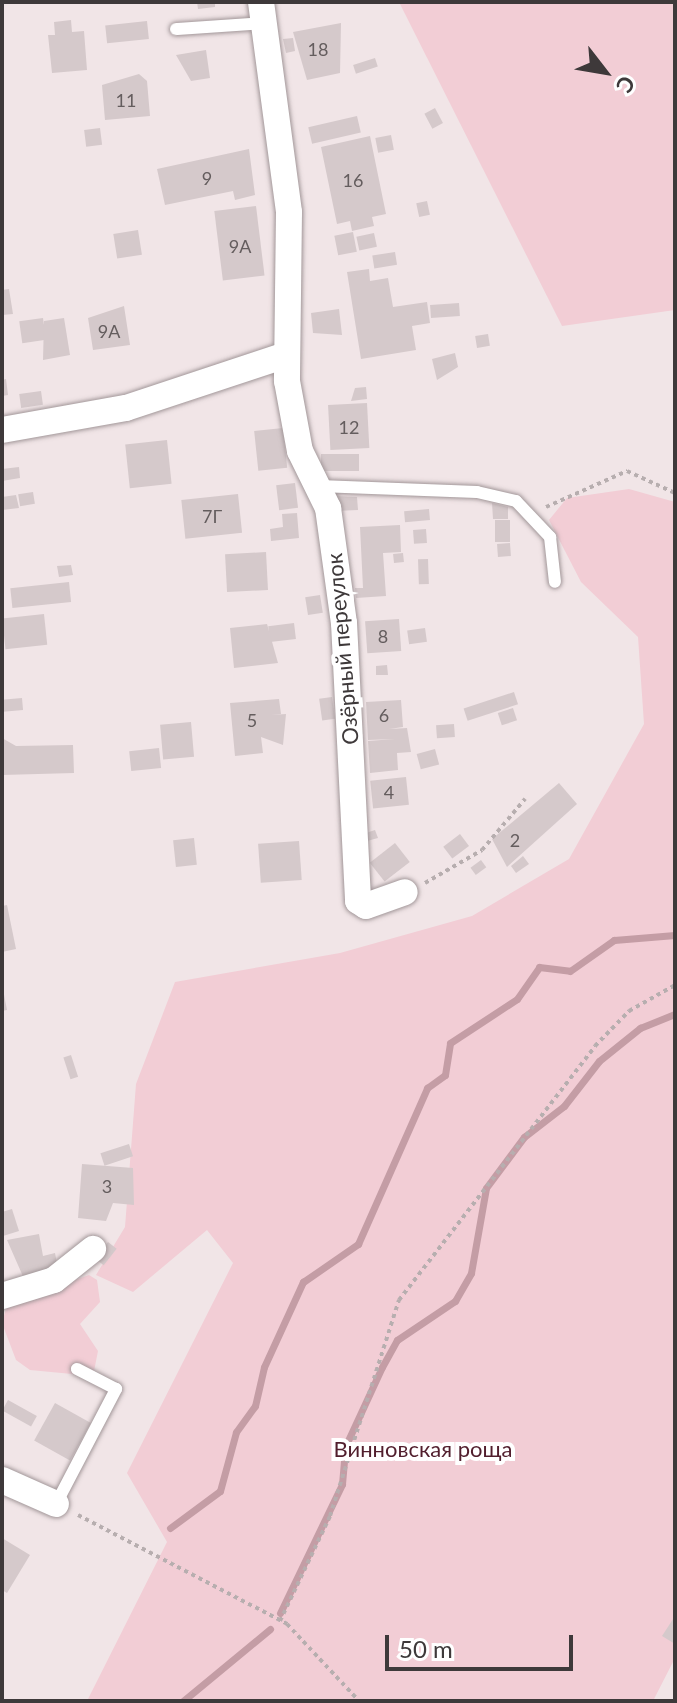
<!DOCTYPE html>
<html>
<head>
<meta charset="utf-8">
<style>
  body { margin:0 }
  #map { position:relative; width:677px; height:1703px; overflow:hidden; background:#f1e5e7; font-family:Lato,sans-serif }
  div>[style] { position:absolute }
  .green>* { inset:0; background:#f2cdd5 }
  .stream>* { height:7px; margin:-3.5px; padding:0 3.5px; transform-origin:3.5px; border-radius:3.5px; background:#c49da5 }
  .building>* { inset:0; background:#d5c9cb; transform-origin:0 0 }
  .path>* { height:4px; margin-top:-2px; transform-origin:0; background:repeating-linear-gradient(90deg,#b7aeaf 0 4px,transparent 0 8px) }
  .roads { filter:drop-shadow(0 0 2px #a29799) drop-shadow(0 0 2px #a29799) }
  .lane>* { height:12px; margin:-6px; padding:0 6px; transform-origin:6px; border-radius:6px; background:#fff }
  .street>* { height:26px; margin:-13px; padding:0 13px; transform-origin:13px; border-radius:13px; background:#fff }
  span { translate:-50% -50%; white-space:nowrap; text-align:center; line-height:1.15; -webkit-text-stroke:8px #fff; paint-order:stroke }
  .number-label { font-size:18px; color:#645d5e }
  .number-label span { -webkit-text-stroke-width:0 }
  .street-label { font-size:22px; color:#3e393a }
  .park-label { font-size:22px; color:#511e2d }
  .frame { position:absolute; inset:0; border:4px solid #3e393a; pointer-events:none }
  .north { position:absolute; left:565px; top:32px; width:80px; height:80px; -webkit-text-stroke:6px #fff; paint-order:stroke; rotate:121deg; font-size:22px; font-weight:700; line-height:32px; text-align:center; color:#3e393a }
  .north::after { content:''; display:block; margin:auto; width:28px; height:36px; background:#3e393a; clip-path:polygon(50% 0,100% 100%,50% 72%,0 100%) }
  .scale { position:absolute; left:385px; top:1635px; width:188px; height:36px; box-sizing:border-box; border:4px solid #3e393a; border-top:0; padding-left:10px; font-size:24px; line-height:28px; white-space:nowrap; color:#3e393a; -webkit-text-stroke:6px #fff; paint-order:stroke }
</style>
</head>
<body>
<div id="map">
  <div class="green">
    <div style="clip-path:polygon(399px 2px,675px 2px,675px 310px,562px 326px)"></div>
    <div style="clip-path:polygon(629px 489px,675px 502px,675px 1658px,653px 1701px,87px 1701px,167px 1542px,127px 1473px,233px 1263px,207px 1230px,133px 1292px,96px 1275px,125px 1227px,136px 1084px,175px 982px,340px 953px,472px 916px,569px 859px,644px 724px,638px 637px,581px 582px,549px 520px,567px 498px)"></div>
    <div style="clip-path:polygon(89px 1275px,97px 1280px,100px 1302px,80px 1324px,98px 1351px,93px 1376px,30px 1370px,16px 1360px,2px 1323px,7px 1305px)"></div>
  </div>
  <div class="stream">
    <div style="left:170px;top:1528px;width:62px;rotate:-36.5deg"></div>
    <div style="left:220px;top:1491px;width:61px;rotate:-74.8deg"></div>
    <div style="left:236px;top:1432px;width:32px;rotate:-54deg"></div>
    <div style="left:255px;top:1406px;width:40px;rotate:-77deg"></div>
    <div style="left:264px;top:1367px;width:94px;rotate:-65.4deg"></div>
    <div style="left:303px;top:1282px;width:67px;rotate:-34.6deg"></div>
    <div style="left:358px;top:1244px;width:171px;rotate:-66.1deg"></div>
    <div style="left:427px;top:1088px;width:22px;rotate:-36deg"></div>
    <div style="left:445px;top:1075px;width:32px;rotate:-81deg"></div>
    <div style="left:450px;top:1043px;width:80px;rotate:-33.3deg"></div>
    <div style="left:517px;top:999px;width:39px;rotate:-55deg"></div>
    <div style="left:539px;top:967px;width:31px;rotate:7deg"></div>
    <div style="left:570px;top:971px;width:54px;rotate:-35.2deg"></div>
    <div style="left:614px;top:940px;width:61px;rotate:-4.7deg"></div>
    <div style="left:280px;top:1613px;width:143px;rotate:-64.3deg"></div>
    <div style="left:342px;top:1484px;width:37px;rotate:-85deg"></div>
    <div style="left:345px;top:1447px;width:88px;rotate:-65.2deg"></div>
    <div style="left:382px;top:1367px;width:31px;rotate:-61deg"></div>
    <div style="left:397px;top:1340px;width:70px;rotate:-33.9deg"></div>
    <div style="left:455px;top:1301px;width:32px;rotate:-60deg"></div>
    <div style="left:471px;top:1273px;width:86px;rotate:-80deg"></div>
    <div style="left:486px;top:1188px;width:64px;rotate:-53.3deg"></div>
    <div style="left:524px;top:1137px;width:51px;rotate:-37.8deg"></div>
    <div style="left:564px;top:1106px;width:57px;rotate:-52.1deg"></div>
    <div style="left:599px;top:1061px;width:53px;rotate:-38.8deg"></div>
    <div style="left:640px;top:1028px;width:38px;rotate:-22deg"></div>
    <div style="left:183px;top:1701px;width:113px;rotate:-39.6deg"></div>
  </div>
  <div class="building">
    <div style="clip-path:polygon(197px 2px,215px 2px,215px 7px,198px 9px)"></div>
    <div style="clip-path:polygon(71px 20px,72px 32px,84px 31px,87px 70px,52px 73px,48px 35px,55px 35px,54px 22px)"></div>
    <div style="left:147px;top:21px;width:18px;height:42px;rotate:84deg"></div>
    <div style="clip-path:polygon(341px 23px,340px 73px,307px 80px,293px 32px)"></div>
    <div style="clip-path:polygon(293px 38px,295px 51px,286px 53px,283px 39px)"></div>
    <div style="clip-path:polygon(206px 50px,210px 78px,191px 81px,176px 55px)"></div>
    <div style="left:375px;top:58px;width:9px;height:23px;rotate:72deg"></div>
    <div style="clip-path:polygon(139px 74px,147px 81px,150px 116px,105px 120px,102px 85px)"></div>
    <div style="left:435px;top:108px;width:17px;height:12px;rotate:62deg"></div>
    <div style="left:357px;top:116px;width:17px;height:50px;rotate:77deg"></div>
    <div style="left:100px;top:128px;width:17px;height:16px;rotate:83deg"></div>
    <div style="left:391px;top:135px;width:15px;height:16px;rotate:79deg"></div>
    <div style="clip-path:polygon(370px 136px,386px 214px,372px 217px,374px 226px,352px 231px,350px 221px,337px 224px,321px 147px)"></div>
    <div style="clip-path:polygon(249px 149px,255px 195px,235px 200px,233px 191px,165px 205px,157px 169px)"></div>
    <div style="left:427px;top:201px;width:14px;height:11px;rotate:78deg"></div>
    <div style="left:256px;top:206px;width:70px;height:42px;rotate:83deg"></div>
    <div style="left:138px;top:230px;width:25px;height:25px;rotate:81deg"></div>
    <div style="left:353px;top:232px;width:20px;height:19px;rotate:79deg"></div>
    <div style="left:374px;top:233px;width:14px;height:18px;rotate:78deg"></div>
    <div style="left:395px;top:252px;width:13px;height:23px;rotate:81deg"></div>
    <div style="clip-path:polygon(369px 269px,370px 281px,388px 278px,393px 307px,427px 302px,430px 323px,412px 326px,416px 350px,361px 359px,347px 272px)"></div>
    <div style="clip-path:polygon(9px 289px,13px 314px,2px 315px,2px 290px)"></div>
    <div style="left:459px;top:303px;width:13px;height:29px;rotate:86deg"></div>
    <div style="clip-path:polygon(124px 306px,130px 345px,93px 350px,88px 318px)"></div>
    <div style="clip-path:polygon(339px 309px,342px 335px,313px 333px,311px 313px)"></div>
    <div style="left:43px;top:318px;width:22px;height:24px;rotate:82deg"></div>
    <div style="clip-path:polygon(64px 318px,70px 355px,43px 360px,44px 321px)"></div>
    <div style="left:488px;top:334px;width:12px;height:13px;rotate:81deg"></div>
    <div style="clip-path:polygon(455px 353px,458px 367px,437px 380px,432px 359px)"></div>
    <div style="clip-path:polygon(6px 379px,8px 395px,2px 396px,2px 380px)"></div>
    <div style="clip-path:polygon(366px 387px,367px 399px,351px 401px,355px 388px)"></div>
    <div style="left:41px;top:391px;width:14px;height:22px;rotate:82deg"></div>
    <div style="left:367px;top:403px;width:45px;height:39px;rotate:87deg"></div>
    <div style="left:283px;top:428px;width:40px;height:29px;rotate:84deg"></div>
    <div style="left:167px;top:440px;width:44px;height:42px;rotate:84deg"></div>
    <div style="left:321px;top:454px;width:38px;height:17px"></div>
    <div style="clip-path:polygon(19px 467px,20px 478px,2px 481px,2px 469px)"></div>
    <div style="left:295px;top:483px;width:25px;height:19px;rotate:83deg"></div>
    <div style="left:33px;top:492px;width:12px;height:15px;rotate:81deg"></div>
    <div style="left:238px;top:494px;width:39px;height:57px;rotate:84deg"></div>
    <div style="clip-path:polygon(16px 495px,19px 508px,2px 510px,2px 497px)"></div>
    <div style="clip-path:polygon(334px 496px,357px 497px,358px 510px,335px 511px)"></div>
    <div style="clip-path:polygon(492px 503px,508px 507px,508px 519px,493px 519px)"></div>
    <div style="left:429px;top:509px;width:11px;height:25px;rotate:85deg"></div>
    <div style="clip-path:polygon(297px 513px,299px 538px,271px 541px,270px 529px,283px 527px,282px 514px)"></div>
    <div style="left:495px;top:520px;width:15px;height:22px"></div>
    <div style="clip-path:polygon(400px 525px,401px 552px,383px 553px,386px 596px,356px 598px,355px 588px,363px 588px,360px 527px)"></div>
    <div style="left:426px;top:529px;width:14px;height:13px;rotate:86deg"></div>
    <div style="left:510px;top:543px;width:13px;height:13px;rotate:86deg"></div>
    <div style="left:266px;top:552px;width:38px;height:41px;rotate:87deg"></div>
    <div style="left:403px;top:553px;width:9px;height:10px;rotate:84deg"></div>
    <div style="left:428px;top:559px;width:25px;height:10px;rotate:88deg"></div>
    <div style="clip-path:polygon(71px 565px,73px 575px,59px 577px,57px 566px)"></div>
    <div style="left:69px;top:582px;width:20px;height:59px;rotate:84deg"></div>
    <div style="left:320px;top:595px;width:18px;height:15px;rotate:81deg"></div>
    <div style="left:44px;top:614px;width:31px;height:42px;rotate:84deg"></div>
    <div style="left:399px;top:619px;width:32px;height:34px;rotate:86deg"></div>
    <div style="left:294px;top:623px;width:16px;height:26px;rotate:83deg"></div>
    <div style="clip-path:polygon(267px 624px,278px 663px,234px 668px,230px 628px)"></div>
    <div style="left:425px;top:628px;width:14px;height:18px;rotate:82deg"></div>
    <div style="clip-path:polygon(387px 665px,388px 675px,376px 675px,376px 666px)"></div>
    <div style="left:514px;top:692px;width:13px;height:53px;rotate:72deg"></div>
    <div style="left:332px;top:697px;width:22px;height:13px;rotate:82deg"></div>
    <div style="left:22px;top:698px;width:12px;height:20px;rotate:85deg"></div>
    <div style="clip-path:polygon(279px 699px,281px 714px,271px 715px,286px 714px,283px 745px,261px 737px,263px 753px,235px 756px,230px 703px)"></div>
    <div style="clip-path:polygon(401px 700px,403px 727px,389px 729px,407px 728px,411px 752px,397px 753px,398px 770px,370px 773px,368px 741px,395px 739px,368px 740px,366px 702px)"></div>
    <div style="left:513px;top:708px;width:13px;height:16px;rotate:72deg"></div>
    <div style="left:191px;top:722px;width:35px;height:31px;rotate:85deg"></div>
    <div style="left:454px;top:724px;width:13px;height:18px;rotate:86deg"></div>
    <div style="clip-path:polygon(2px 738px,16px 746px,73px 745px,74px 773px,2px 775px)"></div>
    <div style="left:159px;top:748px;width:20px;height:30px;rotate:84deg"></div>
    <div style="left:435px;top:749px;width:16px;height:19px;rotate:75deg"></div>
    <div style="left:406px;top:777px;width:28px;height:36px;rotate:84deg"></div>
    <div style="clip-path:polygon(559px 783px,577px 804px,507px 867px,492px 839px)"></div>
    <div style="clip-path:polygon(375px 830px,378px 838px,367px 841px,366px 833px)"></div>
    <div style="left:460px;top:834px;width:15px;height:21px;rotate:53deg"></div>
    <div style="left:194px;top:838px;width:27px;height:21px;rotate:84deg"></div>
    <div style="left:299px;top:841px;width:39px;height:41px;rotate:86deg"></div>
    <div style="left:395px;top:843px;width:24px;height:32px;rotate:52deg"></div>
    <div style="clip-path:polygon(523px 856px,529px 864px,516px 873px,511px 866px)"></div>
    <div style="left:481px;top:860px;width:9px;height:13px;rotate:54deg"></div>
    <div style="clip-path:polygon(7px 905px,16px 949px,2px 952px,2px 906px)"></div>
    <div style="clip-path:polygon(2px 984px,7px 1010px,2px 1011px)"></div>
    <div style="left:71px;top:1055px;width:23px;height:8px;rotate:72deg"></div>
    <div style="left:129px;top:1144px;width:13px;height:30px;rotate:72deg"></div>
    <div style="clip-path:polygon(82px 1164px,133px 1168px,134px 1205px,113px 1203px,106px 1221px,78px 1218px)"></div>
    <div style="clip-path:polygon(12px 1209px,19px 1231px,3px 1236px,2px 1212px)"></div>
    <div style="clip-path:polygon(39px 1234px,43px 1256px,55px 1253px,59px 1274px,25px 1281px,7px 1240px)"></div>
    <div style="left:108px;top:1242px;width:11px;height:21px;rotate:38deg"></div>
    <div style="left:8px;top:1400px;width:33px;height:12px;rotate:29deg"></div>
    <div style="left:55px;top:1403px;width:41px;height:43px;rotate:29deg"></div>
    <div style="clip-path:polygon(2px 1538px,30px 1555px,7px 1593px,2px 1590px)"></div>
    <div style="clip-path:polygon(675px 1616px,675px 1644px,662px 1636px)"></div>
  </div>
  <div class="path">
    <div style="left:546px;top:507px;width:89px;rotate:-24deg"></div>
    <div style="left:627px;top:471px;width:53px;rotate:24.6deg"></div>
    <div style="left:425px;top:883px;width:66px;rotate:-30.1deg"></div>
    <div style="left:482px;top:850px;width:67px;rotate:-49.9deg"></div>
    <div style="left:78px;top:1515px;width:236px;rotate:27.5deg"></div>
    <div style="left:287px;top:1624px;width:105px;rotate:46.9deg"></div>
    <div style="left:280px;top:1621px;width:116px;rotate:-64.5deg"></div>
    <div style="left:330px;top:1516px;width:227px;rotate:-72.3deg"></div>
    <div style="left:399px;top:1300px;width:321px;rotate:-52.3deg"></div>
    <div style="left:595px;top:1046px;width:49px;rotate:-45.8deg"></div>
    <div style="left:629px;top:1011px;width:53px;rotate:-29.5deg"></div>
  </div>
  <div class="roads">
    <div class="lane">
      <div style="left:176px;top:29px;width:87px;rotate:-3.9deg"></div>
      <div style="left:319px;top:486px;width:158px;rotate:2.2deg"></div>
      <div style="left:477px;top:492px;width:40px;rotate:13deg"></div>
      <div style="left:516px;top:501px;width:50px;rotate:46.6deg"></div>
      <div style="left:550px;top:537px;width:45px;rotate:83.7deg"></div>
      <div style="left:56px;top:1504px;width:130px;rotate:-62.4deg"></div>
      <div style="left:116px;top:1389px;width:44px;rotate:-152.9deg"></div>
    </div>
    <div class="street">
      <div style="left:261px;top:2px;width:212px;rotate:82.4deg"></div>
      <div style="left:289px;top:212px;width:169px;rotate:90.7deg"></div>
      <div style="left:287px;top:381px;width:71px;rotate:79.5deg"></div>
      <div style="left:300px;top:451px;width:64px;rotate:63.8deg"></div>
      <div style="left:328px;top:508px;width:116px;rotate:82.1deg"></div>
      <div style="left:344px;top:623px;width:278px;rotate:87.1deg"></div>
      <div style="left:358px;top:901px;width:9px;rotate:32deg"></div>
      <div style="left:366px;top:906px;width:41px;rotate:-19.7deg"></div>
      <div style="left:2px;top:430px;width:126px;rotate:-10.1deg"></div>
      <div style="left:126px;top:408px;width:169px;rotate:-18.3deg"></div>
      <div style="left:2px;top:1296px;width:54px;rotate:-17.1deg"></div>
      <div style="left:54px;top:1280px;width:50px;rotate:-38.5deg"></div>
      <div style="left:2px;top:1480px;width:59px;rotate:24deg"></div>
    </div>
  </div>
  <div class="number-label">
    <span style="left:318px;top:49px">18</span>
    <span style="left:126px;top:100px">11</span>
    <span style="left:207px;top:178px">9</span>
    <span style="left:353px;top:180px">16</span>
    <span style="left:240px;top:246px">9А</span>
    <span style="left:109px;top:331px">9А</span>
    <span style="left:349px;top:427px">12</span>
    <span style="left:212px;top:516px">7Г</span>
    <span style="left:383px;top:636px">8</span>
    <span style="left:384px;top:715px">6</span>
    <span style="left:252px;top:720px">5</span>
    <span style="left:389px;top:792px">4</span>
    <span style="left:515px;top:840px">2</span>
    <span style="left:107px;top:1186px">3</span>
  </div>
  <div class="street-label">
    <span style="left:342px;top:649px;rotate:-95deg">Озёрный переулок</span>
  </div>
  <div class="park-label">
    <span style="left:423px;top:1449px">Винновская роща</span>
  </div>
  <div class="frame"></div>
  <div class="north">С</div>
  <div class="scale">50 m</div>
</div>
</body>
</html>
